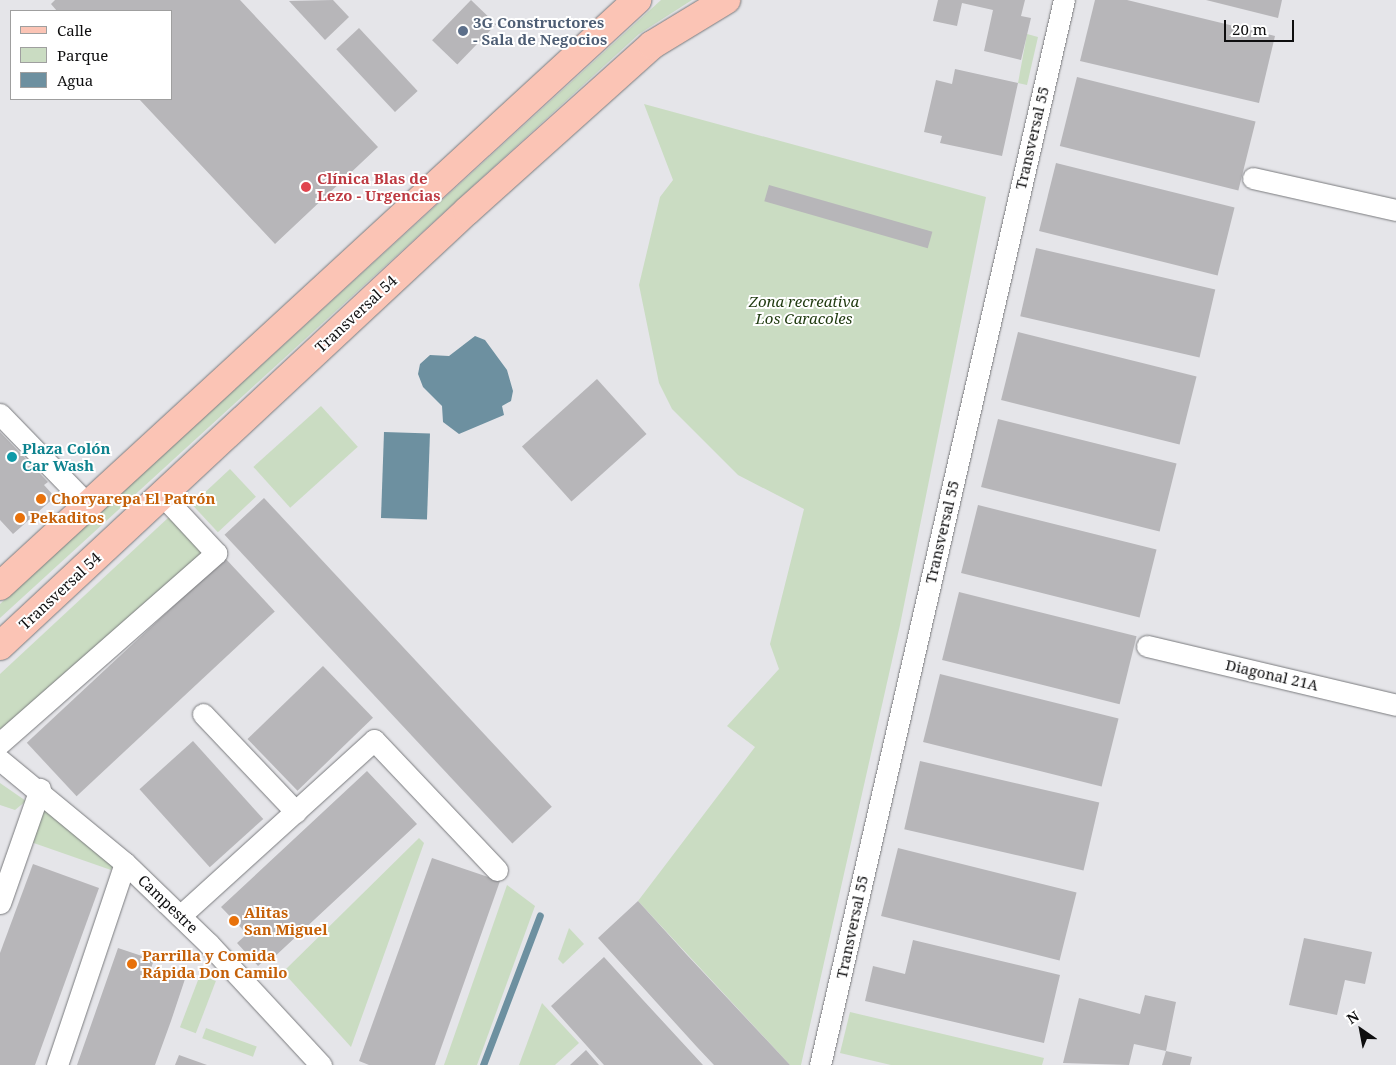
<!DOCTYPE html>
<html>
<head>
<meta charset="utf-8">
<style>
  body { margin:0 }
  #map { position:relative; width:1396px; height:1065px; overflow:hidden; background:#e5e5e9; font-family:"Noto Serif",serif }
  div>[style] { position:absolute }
  .green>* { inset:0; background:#cadcc2; transform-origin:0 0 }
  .water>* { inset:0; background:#6d90a0; transform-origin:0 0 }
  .stream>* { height:7px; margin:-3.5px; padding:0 3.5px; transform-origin:3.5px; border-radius:3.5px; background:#6d90a0 }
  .building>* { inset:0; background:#b7b6b9; transform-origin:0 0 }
  .roads { filter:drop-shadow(0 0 1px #797a7d) drop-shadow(0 0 1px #797a7d) }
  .minor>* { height:21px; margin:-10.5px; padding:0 10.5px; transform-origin:10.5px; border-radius:10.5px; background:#fff }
  .primary>* { height:28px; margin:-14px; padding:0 14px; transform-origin:14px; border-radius:14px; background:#fbc4b5 }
  .dots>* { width:14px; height:14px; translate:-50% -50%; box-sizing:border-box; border:2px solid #fff; border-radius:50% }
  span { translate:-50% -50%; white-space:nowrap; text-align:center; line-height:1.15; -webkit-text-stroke:4px #fff; paint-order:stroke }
  .service-label { font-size:15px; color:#4e5e75; font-weight:700 }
  .left { translate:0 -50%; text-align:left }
  .street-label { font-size:15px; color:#0e0e0f }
  .health-label { font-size:15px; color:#be3a42; font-weight:700 }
  .park-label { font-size:15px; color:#1f3a0f; font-style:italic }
  .culture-label { font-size:15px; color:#0d838f; font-weight:700 }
  .food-label { font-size:15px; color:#c56008; font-weight:700 }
  .legend { position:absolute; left:10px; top:10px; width:162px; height:90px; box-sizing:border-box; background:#fff; border:1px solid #9f9f9f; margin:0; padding:6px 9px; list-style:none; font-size:15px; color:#0e0e0f }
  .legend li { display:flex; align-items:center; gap:10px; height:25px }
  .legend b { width:25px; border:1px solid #9f9f9f }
  .north { position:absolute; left:1336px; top:1005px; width:50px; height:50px; -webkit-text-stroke:4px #fff; paint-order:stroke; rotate:327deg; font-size:14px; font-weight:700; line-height:20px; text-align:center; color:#0e0e0f }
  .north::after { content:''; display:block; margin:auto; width:18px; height:22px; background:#0e0e0f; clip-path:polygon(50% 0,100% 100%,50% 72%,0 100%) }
  .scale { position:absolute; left:1224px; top:20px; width:70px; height:22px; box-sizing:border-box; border:2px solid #0e0e0f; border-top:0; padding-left:6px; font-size:15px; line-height:18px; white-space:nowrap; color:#0e0e0f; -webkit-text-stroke:4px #fff; paint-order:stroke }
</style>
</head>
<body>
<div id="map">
  <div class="green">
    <div style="clip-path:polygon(661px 0,692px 0,639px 34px,0 618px,0 604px)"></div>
    <div style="clip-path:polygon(1027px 34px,1038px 37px,1027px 85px,1018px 83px)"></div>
    <div style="clip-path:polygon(644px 104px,986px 197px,900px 625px,801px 1065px,790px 1065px,638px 901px,755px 747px,727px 726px,779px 669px,770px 644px,804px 509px,738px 475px,672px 409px,659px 383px,639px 285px,660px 197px,673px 180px)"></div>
    <div style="left:321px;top:406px;width:55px;height:91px;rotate:48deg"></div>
    <div style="left:230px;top:469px;width:38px;height:52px;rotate:47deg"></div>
    <div style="clip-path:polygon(169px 517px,204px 552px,0 730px,0 674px)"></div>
    <div style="clip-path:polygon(0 783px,26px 801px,15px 810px,0 805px)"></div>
    <div style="clip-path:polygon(41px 805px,114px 864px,111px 870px,28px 841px)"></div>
    <div style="clip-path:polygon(419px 838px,424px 843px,351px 1047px,283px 972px)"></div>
    <div style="clip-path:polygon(507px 885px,535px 906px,477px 1065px,444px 1065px)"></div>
    <div style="clip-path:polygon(569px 928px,584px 944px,563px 964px,558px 959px)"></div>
    <div style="left:200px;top:975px;width:17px;height:56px;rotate:21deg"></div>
    <div style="clip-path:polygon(542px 1003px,579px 1043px,555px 1065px,519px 1065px)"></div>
    <div style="clip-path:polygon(850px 1012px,1044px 1058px,1042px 1065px,891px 1065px,840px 1053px)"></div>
    <div style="left:206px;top:1028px;width:54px;height:11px;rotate:20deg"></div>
  </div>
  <div class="water">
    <div style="clip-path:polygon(475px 336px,485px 340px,507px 370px,513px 391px,511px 401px,502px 406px,504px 415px,459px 434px,443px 422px,442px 406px,423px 387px,418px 374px,420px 364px,430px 355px,449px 356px)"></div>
    <div style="left:384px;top:432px;width:46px;height:86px;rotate:2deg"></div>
  </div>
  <div class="stream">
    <div style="left:483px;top:1065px;width:160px;rotate:-69.2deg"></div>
  </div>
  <div class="building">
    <div style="clip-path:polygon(55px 0,240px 0,378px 147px,275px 244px,139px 99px,171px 99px,171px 11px,57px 11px,51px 4px)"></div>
    <div style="clip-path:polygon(333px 0,349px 17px,325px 40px,289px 1px)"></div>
    <div style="left:471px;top:0;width:35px;height:56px;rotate:44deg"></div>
    <div style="clip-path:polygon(938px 0,1025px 0,1021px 16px,1031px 18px,1021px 60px,984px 51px,993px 10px,962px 3px,957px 26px,933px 21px)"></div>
    <div style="clip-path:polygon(1095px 0,1127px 0,1275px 36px,1259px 103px,1080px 61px)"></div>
    <div style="clip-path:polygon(1206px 0,1282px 0,1278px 18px)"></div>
    <div style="left:359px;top:28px;width:86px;height:31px;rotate:47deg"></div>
    <div style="clip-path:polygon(955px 69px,1018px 83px,1002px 156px,940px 143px,942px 136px,924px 132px,936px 80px,952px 84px)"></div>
    <div style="left:1077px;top:77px;width:184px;height:71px;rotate:14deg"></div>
    <div style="left:1056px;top:163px;width:184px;height:70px;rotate:14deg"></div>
    <div style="left:769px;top:185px;width:170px;height:17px;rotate:16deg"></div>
    <div style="left:1036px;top:248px;width:184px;height:70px;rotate:13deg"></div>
    <div style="left:1018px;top:332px;width:184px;height:70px;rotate:14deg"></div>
    <div style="left:597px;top:379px;width:74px;height:101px;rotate:48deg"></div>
    <div style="left:998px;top:419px;width:184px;height:70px;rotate:14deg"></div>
    <div style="clip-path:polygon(0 432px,48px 482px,44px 485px,55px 497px,13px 534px,0 520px)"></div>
    <div style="left:264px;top:498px;width:422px;height:54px;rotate:47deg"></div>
    <div style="left:978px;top:505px;width:184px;height:70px;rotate:14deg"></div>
    <div style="left:225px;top:558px;width:73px;height:271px;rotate:47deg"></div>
    <div style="left:959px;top:592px;width:183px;height:70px;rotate:14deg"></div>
    <div style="left:323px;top:666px;width:72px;height:105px;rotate:46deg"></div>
    <div style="left:940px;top:674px;width:184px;height:70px;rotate:14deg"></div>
    <div style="left:193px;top:741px;width:105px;height:72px;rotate:48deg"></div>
    <div style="left:920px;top:761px;width:184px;height:70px;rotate:13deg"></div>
    <div style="clip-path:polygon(367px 771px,417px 824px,271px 960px,268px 957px,258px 966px,237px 943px,247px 934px,221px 907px)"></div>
    <div style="left:898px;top:848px;width:184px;height:70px;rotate:14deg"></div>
    <div style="clip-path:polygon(432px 858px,500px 881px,435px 1065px,369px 1065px,359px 1061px)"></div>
    <div style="clip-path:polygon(33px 864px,99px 888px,35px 1065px,0 1065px,0 953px)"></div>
    <div style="clip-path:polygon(638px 901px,687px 955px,790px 1065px,714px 1065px,697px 1047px,598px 938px)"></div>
    <div style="clip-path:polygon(1304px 938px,1372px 952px,1365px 984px,1345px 980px,1337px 1015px,1289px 1005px)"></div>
    <div style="clip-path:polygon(913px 940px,1060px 975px,1044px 1043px,865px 1001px,873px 966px,905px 974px)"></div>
    <div style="clip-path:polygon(118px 948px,154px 960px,151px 968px,185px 979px,171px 1021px,155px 1065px,77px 1065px)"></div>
    <div style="clip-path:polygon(604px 957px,643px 1000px,703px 1065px,604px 1065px,551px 1006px)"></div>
    <div style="clip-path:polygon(1145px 995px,1176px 1002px,1166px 1051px,1134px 1044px,1129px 1065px,1063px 1063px,1079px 998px,1140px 1014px)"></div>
    <div style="clip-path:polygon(586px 1050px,599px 1065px,570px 1065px)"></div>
    <div style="clip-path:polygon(1166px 1051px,1192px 1057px,1190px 1065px,1162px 1065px)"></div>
    <div style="clip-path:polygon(179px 1055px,207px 1065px,175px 1065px)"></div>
  </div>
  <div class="roads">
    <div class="minor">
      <div style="left:1253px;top:178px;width:147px;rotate:12.6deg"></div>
      <div style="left:0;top:414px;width:128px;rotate:45.9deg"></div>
      <div style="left:1147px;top:646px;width:256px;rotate:13.3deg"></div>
      <div style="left:203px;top:714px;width:135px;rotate:46.5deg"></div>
      <div style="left:0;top:743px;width:288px;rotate:-41.3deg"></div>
      <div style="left:216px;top:553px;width:78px;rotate:-132.9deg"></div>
      <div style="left:0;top:760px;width:162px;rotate:39.5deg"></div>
      <div style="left:125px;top:863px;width:117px;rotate:44deg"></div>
      <div style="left:209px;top:944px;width:165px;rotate:47.2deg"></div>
      <div style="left:0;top:903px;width:121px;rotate:-70.7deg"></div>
      <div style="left:180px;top:916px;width:262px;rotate:-42.2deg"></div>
      <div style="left:374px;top:740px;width:179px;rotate:46.6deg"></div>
      <div style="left:57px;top:1065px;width:213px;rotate:-71.4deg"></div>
      <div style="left:820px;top:1065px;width:1093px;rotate:-77.1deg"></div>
    </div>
    <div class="primary">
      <div style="left:0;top:586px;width:866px;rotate:-42.61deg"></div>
      <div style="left:0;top:646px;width:638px;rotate:-42.97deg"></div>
      <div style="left:467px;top:211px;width:249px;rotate:-41.9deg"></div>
      <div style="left:652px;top:45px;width:87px;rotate:-31.3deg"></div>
    </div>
  </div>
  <div class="dots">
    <div style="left:463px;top:31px;background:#5c6f8a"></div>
    <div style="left:306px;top:187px;background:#e0444e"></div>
    <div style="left:12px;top:457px;background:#0f9aa8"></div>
    <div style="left:41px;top:499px;background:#e8710a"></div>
    <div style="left:20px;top:518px;background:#e8710a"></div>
    <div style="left:234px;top:921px;background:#e8710a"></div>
    <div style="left:132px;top:964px;background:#e8710a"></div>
  </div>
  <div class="service-label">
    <span class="left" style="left:473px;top:31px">3G Constructores<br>- Sala de Negocios</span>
  </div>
  <div class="street-label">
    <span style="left:1032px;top:138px;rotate:-77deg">Transversal 55</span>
    <span style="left:356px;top:314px;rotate:-43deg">Transversal 54</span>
    <span style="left:942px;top:532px;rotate:-77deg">Transversal 55</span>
    <span style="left:60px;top:591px;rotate:-43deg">Transversal 54</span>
    <span style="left:1272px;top:675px;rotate:13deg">Diagonal 21A</span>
    <span style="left:168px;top:904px;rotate:44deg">Campestre</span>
    <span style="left:852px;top:927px;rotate:-78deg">Transversal 55</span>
  </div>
  <div class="health-label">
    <span class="left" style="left:317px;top:187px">Clínica Blas de<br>Lezo - Urgencias</span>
  </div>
  <div class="park-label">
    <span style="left:804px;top:310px">Zona recreativa<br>Los Caracoles</span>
  </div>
  <div class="culture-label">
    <span class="left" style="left:22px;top:457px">Plaza Colón<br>Car Wash</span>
  </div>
  <div class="food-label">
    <span class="left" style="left:51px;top:499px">Choryarepa El Patrón</span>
    <span class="left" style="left:30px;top:518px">Pekaditos</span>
    <span class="left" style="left:244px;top:921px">Alitas<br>San Miguel</span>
    <span class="left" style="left:142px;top:964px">Parrilla y Comida<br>Rápida Don Camilo</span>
  </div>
  <ul class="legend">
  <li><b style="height:6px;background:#fbc4b5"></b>Calle</li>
  <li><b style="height:14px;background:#cadcc2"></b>Parque</li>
  <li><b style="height:14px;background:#6d90a0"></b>Agua</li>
  </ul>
  <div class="north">N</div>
  <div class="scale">20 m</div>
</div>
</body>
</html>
